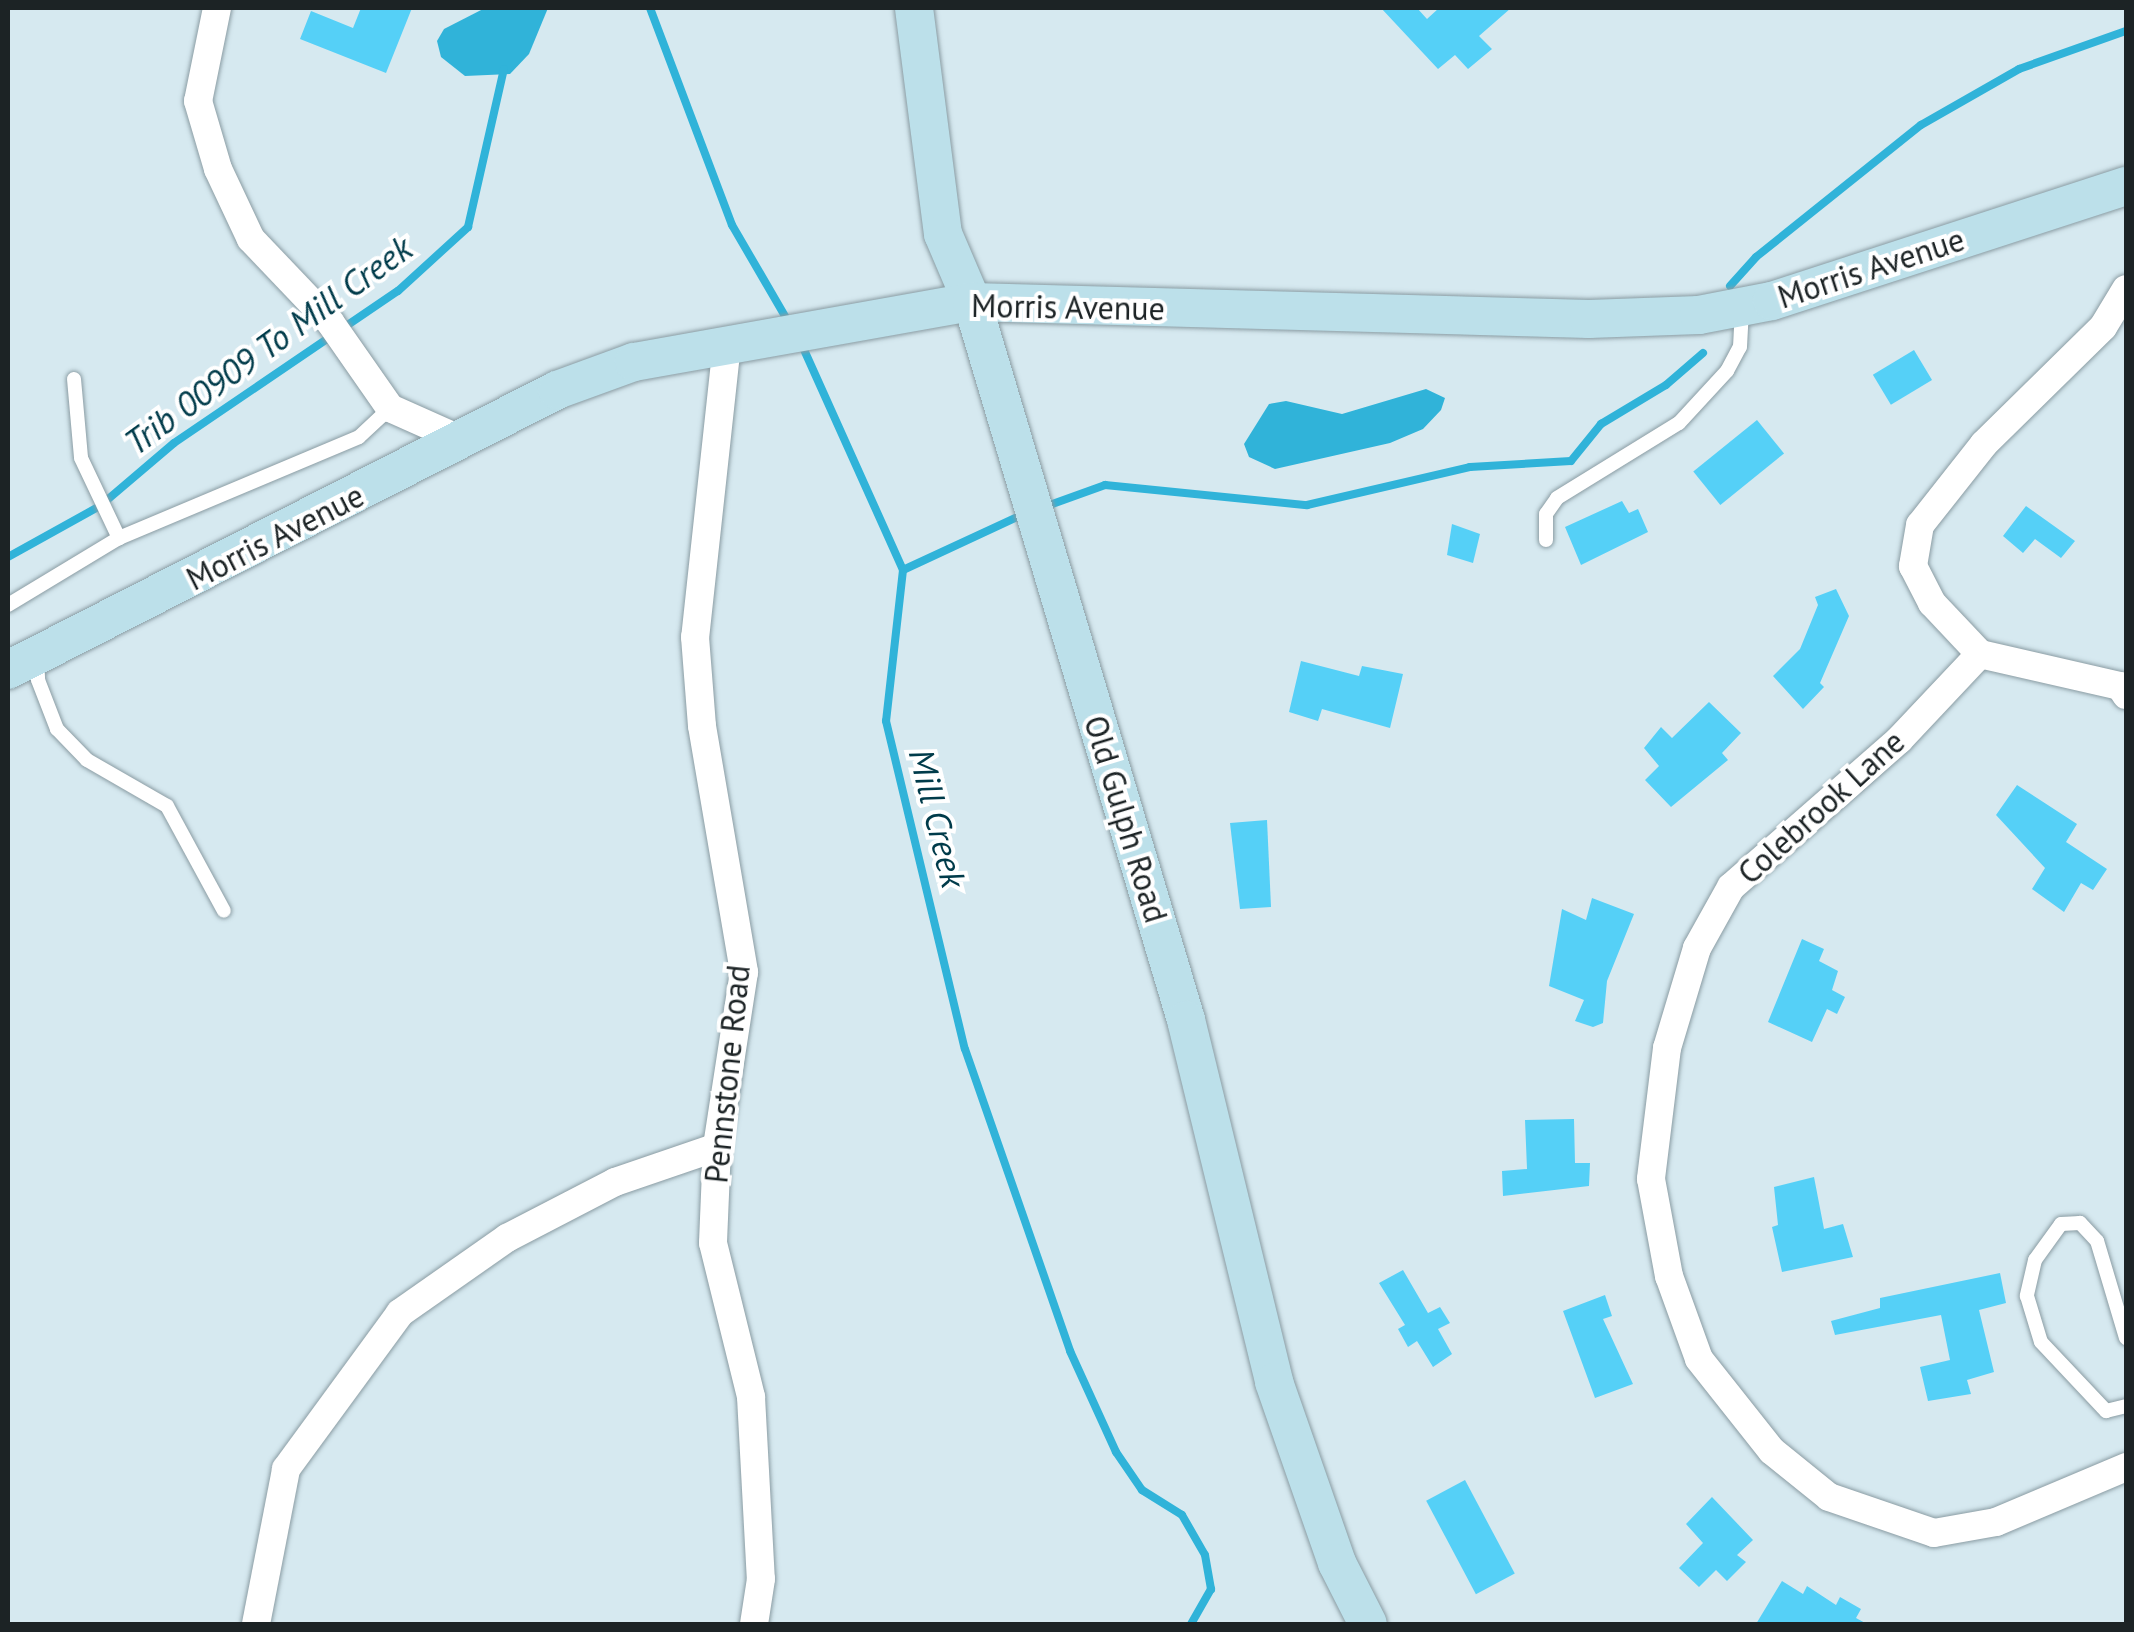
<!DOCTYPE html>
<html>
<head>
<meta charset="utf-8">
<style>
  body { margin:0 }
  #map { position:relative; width:2134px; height:1632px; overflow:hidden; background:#d6e9f0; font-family:"PT Sans",sans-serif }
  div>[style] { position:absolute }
  .water>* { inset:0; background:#30b3d9 }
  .stream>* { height:8px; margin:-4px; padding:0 4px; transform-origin:4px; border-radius:4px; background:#30b3d9 }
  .building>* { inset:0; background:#55d0f7; transform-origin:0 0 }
  .roads { filter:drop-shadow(0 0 2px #8a9ca3) drop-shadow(0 0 2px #8a9ca3) }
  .lane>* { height:14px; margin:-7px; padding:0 7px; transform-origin:7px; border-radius:7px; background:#fff }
  .street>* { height:28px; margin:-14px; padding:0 14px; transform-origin:14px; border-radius:14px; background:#fff }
  .secondary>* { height:38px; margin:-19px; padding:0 19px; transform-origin:19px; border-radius:19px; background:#bce0ea }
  span { translate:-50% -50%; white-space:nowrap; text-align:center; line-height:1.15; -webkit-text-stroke:8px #fff; paint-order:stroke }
  .street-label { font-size:32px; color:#1c2325 }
  .water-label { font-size:35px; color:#003b4a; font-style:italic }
  .frame { position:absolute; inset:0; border:10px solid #1c2325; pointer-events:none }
</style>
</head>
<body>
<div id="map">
  <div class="water">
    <div style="clip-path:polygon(485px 8px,548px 8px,529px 54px,510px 74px,465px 76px,441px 57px,437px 41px,444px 29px)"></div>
    <div style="clip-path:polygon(1426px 389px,1445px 398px,1441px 410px,1423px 429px,1390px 443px,1275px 469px,1249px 457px,1244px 444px,1269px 404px,1286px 401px,1342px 414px)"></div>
  </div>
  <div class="stream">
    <div style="left:650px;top:8px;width:232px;rotate:69.3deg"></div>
    <div style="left:732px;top:225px;width:113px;rotate:59.8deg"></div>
    <div style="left:1730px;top:286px;width:39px;rotate:-48deg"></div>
    <div style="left:1756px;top:257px;width:211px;rotate:-38.7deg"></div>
    <div style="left:1921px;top:125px;width:113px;rotate:-29.7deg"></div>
    <div style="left:2019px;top:69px;width:114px;rotate:-19.6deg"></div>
    <div style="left:801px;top:343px;width:249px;rotate:65.8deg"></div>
    <div style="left:903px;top:570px;width:152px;rotate:96.4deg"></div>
    <div style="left:886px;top:721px;width:337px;rotate:76.5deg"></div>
    <div style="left:965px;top:1049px;width:320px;rotate:70.8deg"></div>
    <div style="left:1070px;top:1351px;width:111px;rotate:65.5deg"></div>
    <div style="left:1116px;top:1452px;width:46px;rotate:55.6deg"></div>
    <div style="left:1142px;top:1490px;width:47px;rotate:32deg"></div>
    <div style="left:1182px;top:1515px;width:46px;rotate:60.1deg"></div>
    <div style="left:1205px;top:1555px;width:35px;rotate:80deg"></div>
    <div style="left:1211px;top:1589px;width:40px;rotate:119.7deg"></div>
    <div style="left:1044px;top:507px;width:65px;rotate:-19.8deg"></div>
    <div style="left:1105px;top:485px;width:203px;rotate:5.7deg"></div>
    <div style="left:1307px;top:505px;width:167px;rotate:-13.1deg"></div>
    <div style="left:1470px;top:467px;width:101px;rotate:-3.4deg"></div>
    <div style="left:1571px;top:461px;width:48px;rotate:-51deg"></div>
    <div style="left:1601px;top:424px;width:76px;rotate:-31deg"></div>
    <div style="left:1666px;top:385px;width:49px;rotate:-40.9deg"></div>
    <div style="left:8px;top:557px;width:105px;rotate:-29deg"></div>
    <div style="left:100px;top:506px;width:97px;rotate:-40.4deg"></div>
    <div style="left:174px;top:443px;width:271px;rotate:-34.2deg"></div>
    <div style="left:398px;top:291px;width:95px;rotate:-42.4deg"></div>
    <div style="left:468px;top:227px;width:162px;rotate:-77.2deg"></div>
    <div style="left:903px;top:570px;width:136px;rotate:-24.9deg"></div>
  </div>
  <div class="building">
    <div style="clip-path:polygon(361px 8px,412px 8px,386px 73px,300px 39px,311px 11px,353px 28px)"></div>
    <div style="clip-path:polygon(1381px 8px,1417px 8px,1427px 19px,1439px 8px,1511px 8px,1479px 36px,1492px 49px,1468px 69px,1455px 55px,1438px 69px)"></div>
    <div style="left:1914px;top:350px;width:35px;height:48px;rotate:59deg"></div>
    <div style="left:1757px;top:420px;width:43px;height:82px;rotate:51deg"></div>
    <div style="clip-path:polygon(1622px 501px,1629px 513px,1638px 509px,1648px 532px,1581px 565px,1565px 527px)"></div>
    <div style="clip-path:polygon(2026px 506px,2075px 541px,2061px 558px,2035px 539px,2023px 553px,2003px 536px)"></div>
    <div style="clip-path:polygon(1452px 524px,1480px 534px,1473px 563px,1447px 555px)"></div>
    <div style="clip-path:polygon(1836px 589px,1849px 616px,1820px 683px,1824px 687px,1803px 709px,1773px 676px,1800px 649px,1818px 605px,1815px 597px)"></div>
    <div style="clip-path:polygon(1301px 661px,1359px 676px,1362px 666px,1403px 674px,1390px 728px,1322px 709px,1318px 721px,1289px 712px)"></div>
    <div style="clip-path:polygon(1709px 702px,1741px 733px,1722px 753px,1728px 760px,1671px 807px,1645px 780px,1659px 766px,1644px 748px,1661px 727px,1672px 738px)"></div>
    <div style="clip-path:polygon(2017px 785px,2077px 824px,2066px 842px,2107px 869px,2093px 890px,2081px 883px,2064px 912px,2032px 889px,2045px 868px,1996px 815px)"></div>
    <div style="clip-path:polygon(1267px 820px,1271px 907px,1240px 909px,1230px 823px)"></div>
    <div style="clip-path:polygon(1592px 898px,1634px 914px,1607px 981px,1603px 1023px,1593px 1027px,1575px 1021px,1584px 1000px,1549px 986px,1562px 909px,1586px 920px)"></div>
    <div style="clip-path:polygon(1802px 939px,1824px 949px,1819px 961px,1838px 971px,1832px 990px,1845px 997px,1837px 1014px,1827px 1009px,1812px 1042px,1768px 1022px)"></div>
    <div style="clip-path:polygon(1574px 1119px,1575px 1163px,1590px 1163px,1589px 1186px,1503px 1196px,1502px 1171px,1527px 1169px,1525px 1120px)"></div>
    <div style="clip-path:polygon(1814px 1177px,1824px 1229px,1843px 1224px,1853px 1257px,1782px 1272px,1772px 1227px,1778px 1225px,1774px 1187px)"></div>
    <div style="clip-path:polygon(1403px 1270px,1428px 1313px,1440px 1307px,1450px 1323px,1438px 1329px,1452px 1354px,1433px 1367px,1417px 1341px,1408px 1347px,1398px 1329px,1405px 1325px,1379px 1283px)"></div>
    <div style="clip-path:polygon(2000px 1273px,2006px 1303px,1979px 1310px,1994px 1372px,1967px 1380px,1971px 1394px,1928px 1401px,1920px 1367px,1950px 1360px,1941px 1315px,1835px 1335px,1831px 1321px,1880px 1308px,1880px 1298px)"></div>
    <div style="clip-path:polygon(1605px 1295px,1612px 1316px,1603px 1319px,1633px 1384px,1595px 1398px,1563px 1311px)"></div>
    <div style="left:1465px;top:1480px;width:106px;height:44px;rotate:62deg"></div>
    <div style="clip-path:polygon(1712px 1497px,1753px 1540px,1737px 1555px,1746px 1562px,1727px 1581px,1716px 1570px,1699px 1587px,1679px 1568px,1703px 1543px,1686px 1524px)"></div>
    <div style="clip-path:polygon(1782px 1581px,1803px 1594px,1807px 1586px,1836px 1605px,1840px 1597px,1861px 1609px,1856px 1618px,1867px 1624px,1756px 1624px)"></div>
  </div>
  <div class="roads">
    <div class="lane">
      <div style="left:74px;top:379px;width:79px;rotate:84.9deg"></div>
      <div style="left:81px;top:458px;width:89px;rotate:64.6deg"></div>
      <div style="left:1546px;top:540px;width:26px;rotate:-90deg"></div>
      <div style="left:1546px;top:514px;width:19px;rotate:-55deg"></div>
      <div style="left:1557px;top:498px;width:143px;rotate:-31.6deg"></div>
      <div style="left:1679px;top:423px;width:71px;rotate:-47.3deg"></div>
      <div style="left:1727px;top:371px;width:27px;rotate:-62deg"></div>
      <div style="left:1740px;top:347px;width:39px;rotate:-87deg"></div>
      <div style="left:8px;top:605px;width:130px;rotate:-31.1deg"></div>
      <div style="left:119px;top:538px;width:260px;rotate:-22.8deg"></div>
      <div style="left:359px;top:437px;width:42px;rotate:-43.1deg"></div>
      <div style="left:37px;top:658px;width:22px;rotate:87deg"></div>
      <div style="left:38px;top:680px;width:53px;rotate:68.8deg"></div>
      <div style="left:57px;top:729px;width:43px;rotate:45.9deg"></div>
      <div style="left:87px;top:760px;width:92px;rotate:29.9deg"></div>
      <div style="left:167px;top:806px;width:119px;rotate:61.5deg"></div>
      <div style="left:2126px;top:1338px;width:101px;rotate:-106.6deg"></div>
      <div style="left:2097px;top:1241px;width:25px;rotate:-133deg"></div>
      <div style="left:2080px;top:1223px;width:19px;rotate:177deg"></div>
      <div style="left:2061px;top:1224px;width:44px;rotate:125.8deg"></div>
      <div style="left:2035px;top:1260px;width:37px;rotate:103deg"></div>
      <div style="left:2027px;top:1296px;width:48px;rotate:73.1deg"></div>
      <div style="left:2041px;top:1342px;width:95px;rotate:46.7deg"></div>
      <div style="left:2106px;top:1411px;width:21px;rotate:-14deg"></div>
    </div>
    <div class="street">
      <div style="left:217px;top:8px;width:95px;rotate:101.5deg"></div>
      <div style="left:198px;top:101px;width:71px;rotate:73.6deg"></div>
      <div style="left:218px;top:169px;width:77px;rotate:64.8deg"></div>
      <div style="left:251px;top:239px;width:115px;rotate:46.4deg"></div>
      <div style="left:330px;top:322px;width:105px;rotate:55.1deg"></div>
      <div style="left:390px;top:408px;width:81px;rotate:24deg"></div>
      <div style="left:2126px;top:289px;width:44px;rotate:121.2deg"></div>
      <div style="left:2103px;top:327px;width:167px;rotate:135.5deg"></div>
      <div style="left:1984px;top:444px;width:103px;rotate:128.3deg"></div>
      <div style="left:1920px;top:525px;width:42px;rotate:99.7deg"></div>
      <div style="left:1913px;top:566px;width:42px;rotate:62.8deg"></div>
      <div style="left:1932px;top:603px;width:70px;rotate:46.7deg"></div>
      <div style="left:1980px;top:654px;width:144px;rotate:12.9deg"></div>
      <div style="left:2120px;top:686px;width:11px;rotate:56deg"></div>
      <div style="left:727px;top:344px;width:295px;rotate:96.2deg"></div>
      <div style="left:695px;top:637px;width:89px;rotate:85.5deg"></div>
      <div style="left:702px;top:726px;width:250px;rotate:80.3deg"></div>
      <div style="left:744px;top:972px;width:177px;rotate:98.8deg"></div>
      <div style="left:717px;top:1147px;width:96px;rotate:92.4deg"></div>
      <div style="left:713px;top:1243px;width:159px;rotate:76.1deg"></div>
      <div style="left:751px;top:1397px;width:182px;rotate:86.9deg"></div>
      <div style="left:761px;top:1579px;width:46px;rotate:98.8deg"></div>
      <div style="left:1980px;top:654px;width:118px;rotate:133.3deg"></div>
      <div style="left:1899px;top:740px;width:223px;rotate:138.8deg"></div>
      <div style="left:1731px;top:887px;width:70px;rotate:119.1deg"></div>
      <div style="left:1697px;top:948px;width:104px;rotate:106.7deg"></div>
      <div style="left:1667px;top:1048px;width:132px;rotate:97deg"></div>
      <div style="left:1651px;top:1179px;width:99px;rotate:79.5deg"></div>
      <div style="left:1669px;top:1276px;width:88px;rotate:70.1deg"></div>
      <div style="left:1699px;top:1359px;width:117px;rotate:51.6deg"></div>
      <div style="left:1772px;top:1451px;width:73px;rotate:38.9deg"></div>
      <div style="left:1829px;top:1497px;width:111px;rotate:18.9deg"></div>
      <div style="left:1934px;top:1533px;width:63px;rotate:-10.1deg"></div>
      <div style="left:1996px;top:1522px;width:141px;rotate:-22.9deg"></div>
      <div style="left:256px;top:1624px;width:158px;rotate:-79deg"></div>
      <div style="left:286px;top:1469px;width:193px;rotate:-53.8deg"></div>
      <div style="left:400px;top:1313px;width:131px;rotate:-35deg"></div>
      <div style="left:507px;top:1238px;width:122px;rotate:-27.4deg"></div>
      <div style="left:615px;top:1182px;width:108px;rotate:-18.9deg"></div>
    </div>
    <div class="secondary">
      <div style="left:914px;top:8px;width:228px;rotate:82.7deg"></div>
      <div style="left:943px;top:234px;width:74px;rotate:66.9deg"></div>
      <div style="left:972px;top:302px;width:749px;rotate:73.4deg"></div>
      <div style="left:1186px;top:1020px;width:373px;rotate:76.3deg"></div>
      <div style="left:1274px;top:1382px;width:192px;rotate:70.8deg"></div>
      <div style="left:1337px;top:1563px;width:68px;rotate:63.1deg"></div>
      <div style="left:8px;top:670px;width:616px;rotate:-27.02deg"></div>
      <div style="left:557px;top:390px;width:82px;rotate:-20deg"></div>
      <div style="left:634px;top:362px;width:343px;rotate:-10.1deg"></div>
      <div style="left:972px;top:302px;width:617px;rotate:1.58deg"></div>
      <div style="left:1589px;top:319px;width:110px;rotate:-2.1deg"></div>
      <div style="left:1699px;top:315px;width:74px;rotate:-10.9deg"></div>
      <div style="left:1772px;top:301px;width:372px;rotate:-18deg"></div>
    </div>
  </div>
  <div class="street-label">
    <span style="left:1871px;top:268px;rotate:-18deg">Morris Avenue</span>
    <span style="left:1068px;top:307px;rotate:1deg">Morris Avenue</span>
    <span style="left:275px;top:537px;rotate:-27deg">Morris Avenue</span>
    <span style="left:1821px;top:807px;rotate:-42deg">Colebrook Lane</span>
    <span style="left:1126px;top:819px;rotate:73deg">Old Gulph Road</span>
    <span style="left:727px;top:1074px;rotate:-84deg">Pennstone Road</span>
  </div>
  <div class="water-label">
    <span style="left:268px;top:345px;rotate:-36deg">Trib 00909 To Mill Creek</span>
    <span style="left:938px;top:818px;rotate:76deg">Mill Creek</span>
  </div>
  <div class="frame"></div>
</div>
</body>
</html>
